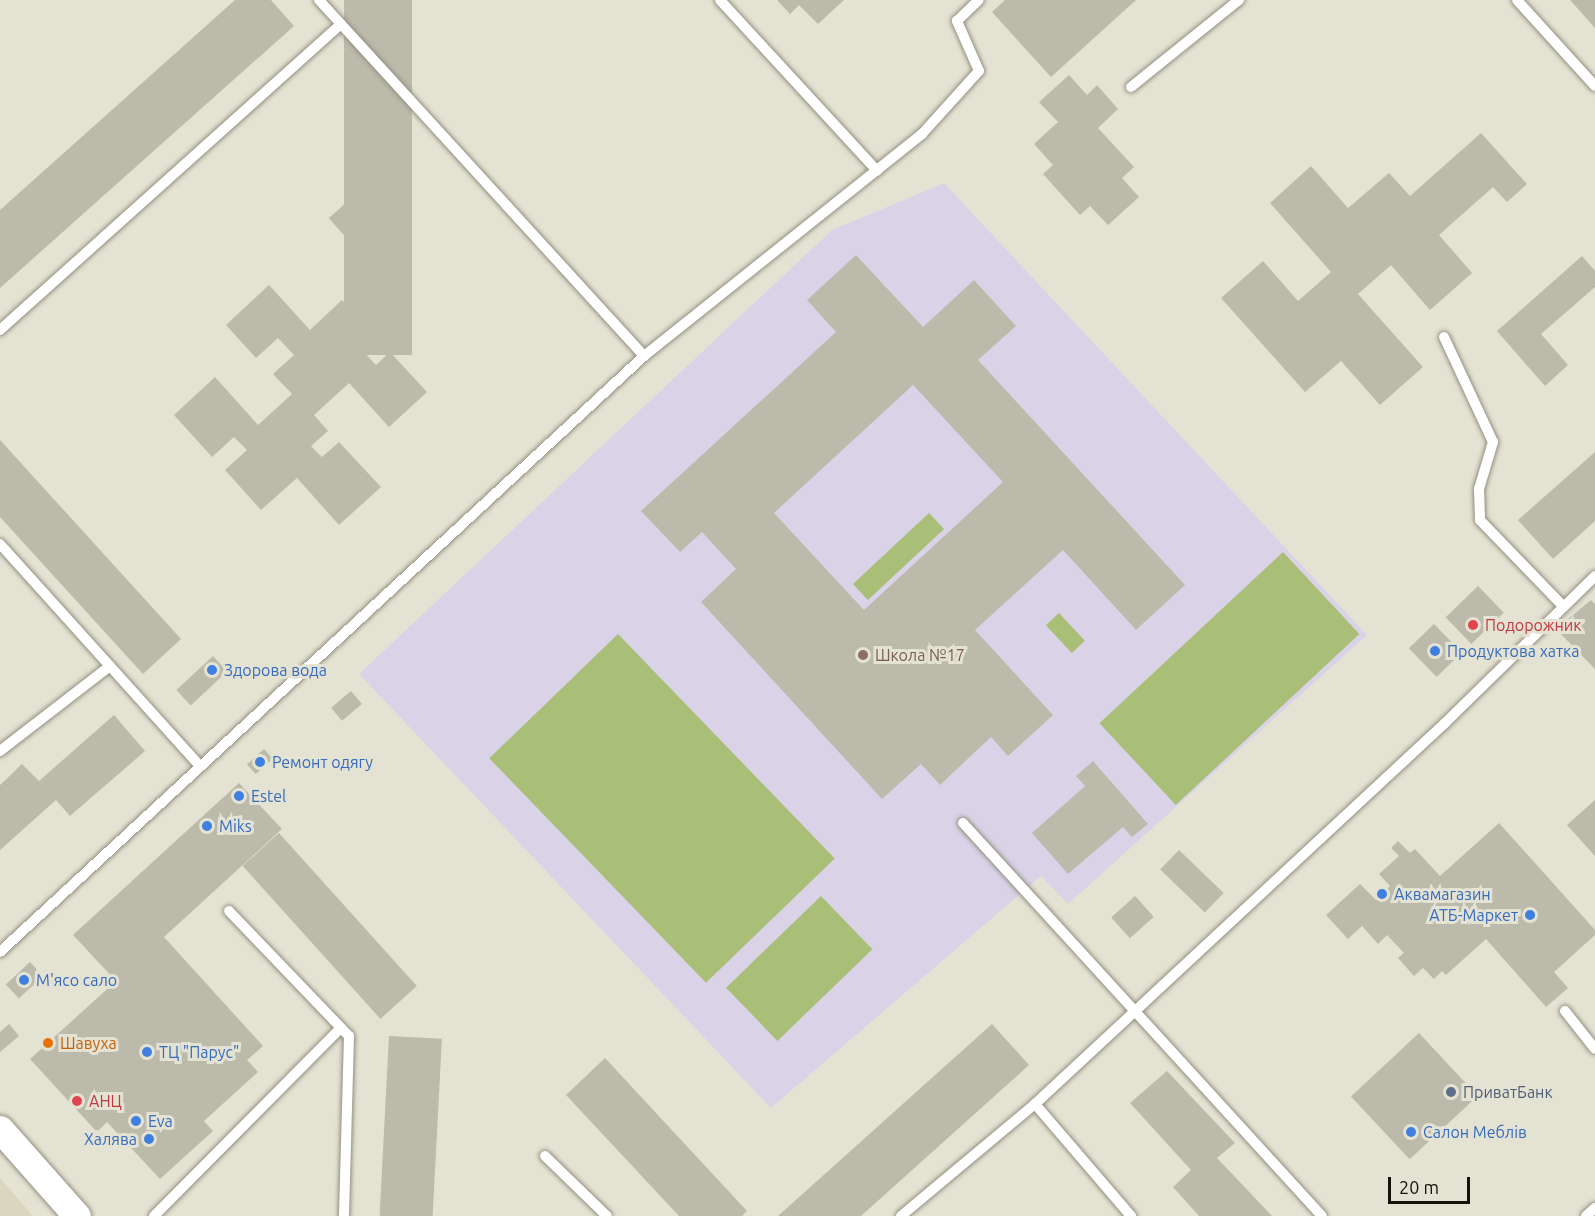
<!DOCTYPE html>
<html>
<head>
<meta charset="utf-8">
<style>
  body { margin:0 }
  #map { position:relative; width:1595px; height:1216px; overflow:hidden; background:#e4e2d2; font-family:Ubuntu,sans-serif }
  div>[style] { position:absolute }
  .built>* { inset:0; background:#dad6c0 }
  .education>* { inset:0; background:#dad3e8 }
  .green>* { inset:0; background:#a9be77; transform-origin:0 0 }
  .building>* { inset:0; background:#bcbaab; transform-origin:0 0 }
  .roads { filter:drop-shadow(0 0 2px #939082) drop-shadow(0 0 2px #939082) }
  .service>* { height:10px; margin:-5px; padding:0 5px; transform-origin:5px; border-radius:5px; background:#fff }
  .tertiary>* { height:27px; margin:-13.5px; padding:0 13.5px; transform-origin:13.5px; border-radius:13.5px; background:#fff }
  .dots>* { width:16px; height:16px; translate:-50% -50%; box-sizing:border-box; border:3px solid #e4e2d2; border-radius:50% }
  span { translate:-50% -50%; white-space:nowrap; text-align:center; line-height:1.15; -webkit-text-stroke:6px #e4e2d2; paint-order:stroke }
  .health-label { font-size:16px; color:#be3a42 }
  .left { translate:0 -50%; text-align:left }
  .shop-label { font-size:16px; color:#366cbe }
  .right { translate:-100% -50%; text-align:right }
  .education-label { font-size:16px; color:#785e54 }
  .food-label { font-size:16px; color:#c56008 }
  .service-label { font-size:16px; color:#4e5e75 }
  .scale { position:absolute; left:1388px; top:1177px; width:82px; height:27px; box-sizing:border-box; border:3px solid #13120d; border-top:0; padding-left:8px; font-size:18px; line-height:21px; white-space:nowrap; color:#13120d; -webkit-text-stroke:4px #e4e2d2; paint-order:stroke }
</style>
</head>
<body>
<div id="map">
  <div class="built">
    <div style="clip-path:polygon(0 1178px,33px 1216px,0 1216px)"></div>
  </div>
  <div class="education">
    <div style="clip-path:polygon(944px 183px,1367px 635px,1068px 904px,1041px 876px,771px 1108px,359px 674px,832px 230px)"></div>
  </div>
  <div class="green">
    <div style="left:929px;top:513px;width:22px;height:104px;rotate:47deg"></div>
    <div style="left:1283px;top:552px;width:112px;height:251px;rotate:47deg"></div>
    <div style="left:1059px;top:613px;width:38px;height:18px;rotate:47deg"></div>
    <div style="left:618px;top:634px;width:312px;height:179px;rotate:46deg"></div>
    <div style="left:821px;top:896px;width:74px;height:132px;rotate:46deg"></div>
  </div>
  <div class="building">
    <div style="clip-path:polygon(235px 0,271px 0,294px 26px,0 288px,0 210px)"></div>
    <div style="left:344px;top:0;width:68px;height:355px"></div>
    <div style="clip-path:polygon(777px 0,844px 0,818px 24px,799px 5px,790px 14px)"></div>
    <div style="clip-path:polygon(1005px 0,1136px 0,1051px 77px,992px 12px)"></div>
    <div style="clip-path:polygon(1570px 0,1595px 0,1595px 28px)"></div>
    <div style="clip-path:polygon(1069px 75px,1087px 95px,1097px 85px,1118px 109px,1098px 128px,1134px 167px,1122px 178px,1139px 197px,1108px 225px,1090px 206px,1080px 215px,1043px 174px,1053px 165px,1034px 144px,1058px 122px,1039px 102px)"></div>
    <div style="clip-path:polygon(1481px 133px,1527px 184px,1507px 202px,1493px 187px,1439px 235px,1472px 273px,1430px 310px,1391px 265px,1358px 294px,1423px 367px,1380px 405px,1341px 361px,1305px 392px,1221px 298px,1263px 261px,1298px 301px,1331px 272px,1270px 203px,1311px 166px,1348px 208px,1389px 173px,1410px 196px)"></div>
    <div style="left:389px;top:164px;width:30px;height:81px;rotate:48deg"></div>
    <div style="clip-path:polygon(evenodd,856px 255px,923px 327px,974px 280px,1016px 326px,978px 360px,1185px 585px,1136px 630px,1063px 550px,975px 630px,1053px 715px,1008px 756px,991px 737px,940px 785px,921px 764px,882px 799px,701px 602px,736px 569px,702px 532px,680px 552px,641px 511px,836px 332px,807px 300px,856px 255px,913px 385px,1003px 482px,864px 610px,774px 513px,913px 385px)"></div>
    <div style="clip-path:polygon(1582px 256px,1595px 271px,1595px 287px,1541px 334px,1568px 365px,1545px 386px,1497px 331px)"></div>
    <div style="clip-path:polygon(269px 285px,310px 330px,342px 300px,377px 338px,363px 351px,376px 365px,390px 352px,427px 392px,389px 427px,349px 383px,314px 415px,328px 431px,311px 446px,322px 457px,339px 442px,381px 487px,339px 525px,297px 478px,261px 510px,225px 470px,247px 450px,234px 437px,212px 457px,174px 415px,215px 377px,258px 425px,292px 394px,273px 374px,294px 355px,278px 338px,256px 358px,226px 325px)"></div>
    <div style="clip-path:polygon(0 440px,181px 639px,143px 674px,0 517px)"></div>
    <div style="clip-path:polygon(1595px 452px,1595px 521px,1553px 559px,1518px 520px)"></div>
    <div style="left:1478px;top:586px;width:37px;height:45px;rotate:46deg"></div>
    <div style="clip-path:polygon(1591px 600px,1595px 604px,1595px 669px,1556px 629px)"></div>
    <div style="left:1434px;top:624px;width:40px;height:35px;rotate:46deg"></div>
    <div style="left:213px;top:656px;width:21px;height:50px;rotate:47deg"></div>
    <div style="left:351px;top:691px;width:17px;height:26px;rotate:50deg"></div>
    <div style="clip-path:polygon(114px 715px,145px 751px,70px 816px,56px 800px,0 850px,0 785px,22px 764px,39px 781px)"></div>
    <div style="left:264px;top:749px;width:13px;height:23px;rotate:48deg"></div>
    <div style="clip-path:polygon(1093px 761px,1148px 824px,1132px 837px,1123px 827px,1068px 874px,1032px 833px,1085px 786px,1076px 776px)"></div>
    <div style="clip-path:polygon(239px 783px,282px 829px,164px 937px,263px 1046px,247px 1060px,258px 1072px,204px 1121px,213px 1131px,160px 1179px,107px 1122px,97px 1132px,30px 1059px,116px 981px,73px 935px)"></div>
    <div style="clip-path:polygon(1595px 800px,1595px 856px,1567px 825px)"></div>
    <div style="clip-path:polygon(1499px 823px,1595px 930px,1595px 935px,1554px 972px,1568px 988px,1546px 1007px,1486px 939px,1446px 975px,1442px 971px,1434px 979px,1423px 968px,1414px 976px,1398px 958px,1404px 953px,1387px 935px,1378px 944px,1362px 926px,1348px 939px,1326px 915px,1360px 884px,1376px 900px,1390px 886px,1379px 874px,1399px 856px,1391px 848px,1398px 841px,1410px 853px,1415px 849px,1440px 876px)"></div>
    <div style="left:279px;top:833px;width:206px;height:49px;rotate:48deg"></div>
    <div style="left:1179px;top:850px;width:62px;height:27px;rotate:44deg"></div>
    <div style="left:1135px;top:896px;width:28px;height:32px;rotate:48deg"></div>
    <div style="left:30px;top:962px;width:19px;height:33px;rotate:47deg"></div>
    <div style="clip-path:polygon(9px 1024px,19px 1036px,0 1052px,0 1032px)"></div>
    <div style="clip-path:polygon(992px 1024px,1029px 1065px,861px 1216px,778px 1216px)"></div>
    <div style="left:1419px;top:1033px;width:86px;height:93px;rotate:47deg"></div>
    <div style="left:389px;top:1036px;width:53px;height:180px;rotate:3deg"></div>
    <div style="clip-path:polygon(605px 1058px,747px 1211px,742px 1216px,679px 1216px,566px 1095px)"></div>
    <div style="clip-path:polygon(1167px 1071px,1235px 1143px,1217px 1158px,1272px 1216px,1199px 1216px,1173px 1187px,1191px 1170px,1130px 1103px)"></div>
  </div>
  <div class="roads">
    <div class="service">
      <div style="left:319px;top:0;width:482px;rotate:47.6deg"></div>
      <div style="left:720px;top:0;width:232px;rotate:47.4deg"></div>
      <div style="left:1517px;top:0;width:116px;rotate:47.8deg"></div>
      <div style="left:1131px;top:87px;width:139px;rotate:-38.9deg"></div>
      <div style="left:0;top:330px;width:458px;rotate:-41.9deg"></div>
      <div style="left:1444px;top:337px;width:116px;rotate:65deg"></div>
      <div style="left:1493px;top:442px;width:49px;rotate:106.6deg"></div>
      <div style="left:1479px;top:489px;width:31px;rotate:88deg"></div>
      <div style="left:1480px;top:520px;width:120px;rotate:46deg"></div>
      <div style="left:0;top:544px;width:299px;rotate:48deg"></div>
      <div style="left:0;top:751px;width:139px;rotate:-37.7deg"></div>
      <div style="left:963px;top:823px;width:532px;rotate:47.59deg"></div>
      <div style="left:229px;top:911px;width:173px;rotate:46.2deg"></div>
      <div style="left:349px;top:1036px;width:180px;rotate:91.6deg"></div>
      <div style="left:0;top:952px;width:877px;rotate:-42.78deg"></div>
      <div style="left:644px;top:356px;width:356px;rotate:-38.6deg"></div>
      <div style="left:922px;top:134px;width:85px;rotate:-47.9deg"></div>
      <div style="left:979px;top:71px;width:55px;rotate:-113.7deg"></div>
      <div style="left:957px;top:21px;width:30px;rotate:-44deg"></div>
      <div style="left:1565px;top:1011px;width:48px;rotate:51.7deg"></div>
      <div style="left:1035px;top:1104px;width:148px;rotate:49.4deg"></div>
      <div style="left:545px;top:1156px;width:86px;rotate:44.1deg"></div>
      <div style="left:154px;top:1216px;width:265px;rotate:-45.2deg"></div>
      <div style="left:901px;top:1216px;width:175px;rotate:-39.9deg"></div>
      <div style="left:1035px;top:1104px;width:560px;rotate:-42.9deg"></div>
      <div style="left:1445px;top:723px;width:210px;rotate:-44.4deg"></div>
      <div style="left:1586px;top:1216px;width:12px;rotate:-42deg"></div>
    </div>
    <div class="tertiary">
      <div style="left:0;top:1129px;width:116px;rotate:48.5deg"></div>
    </div>
  </div>
  <div class="dots">
    <div style="left:1473px;top:625px;background:#e0444e"></div>
    <div style="left:1435px;top:651px;background:#3f7fe0"></div>
    <div style="left:863px;top:655px;background:#8d6e63"></div>
    <div style="left:212px;top:670px;background:#3f7fe0"></div>
    <div style="left:260px;top:762px;background:#3f7fe0"></div>
    <div style="left:239px;top:796px;background:#3f7fe0"></div>
    <div style="left:207px;top:826px;background:#3f7fe0"></div>
    <div style="left:1382px;top:894px;background:#3f7fe0"></div>
    <div style="left:1530px;top:915px;background:#3f7fe0"></div>
    <div style="left:24px;top:980px;background:#3f7fe0"></div>
    <div style="left:48px;top:1043px;background:#e8710a"></div>
    <div style="left:147px;top:1052px;background:#3f7fe0"></div>
    <div style="left:1451px;top:1092px;background:#5c6f8a"></div>
    <div style="left:77px;top:1101px;background:#e0444e"></div>
    <div style="left:136px;top:1121px;background:#3f7fe0"></div>
    <div style="left:1411px;top:1132px;background:#3f7fe0"></div>
    <div style="left:149px;top:1139px;background:#3f7fe0"></div>
  </div>
  <div class="health-label">
    <span class="left" style="left:1485px;top:625px">Подорожник</span>
    <span class="left" style="left:89px;top:1101px">АНЦ</span>
  </div>
  <div class="shop-label">
    <span class="left" style="left:1447px;top:651px">Продуктова хатка</span>
    <span class="left" style="left:224px;top:670px">Здорова вода</span>
    <span class="left" style="left:272px;top:762px">Ремонт одягу</span>
    <span class="left" style="left:251px;top:796px">Estel</span>
    <span class="left" style="left:219px;top:826px">Miks</span>
    <span class="left" style="left:1394px;top:894px">Аквамагазин</span>
    <span class="right" style="left:1518px;top:915px">АТБ-Маркет</span>
    <span class="left" style="left:36px;top:980px">М'ясо сало</span>
    <span class="left" style="left:159px;top:1052px">ТЦ "Парус"</span>
    <span class="left" style="left:148px;top:1121px">Eva</span>
    <span class="left" style="left:1423px;top:1132px">Салон Меблів</span>
    <span class="right" style="left:137px;top:1139px">Халява</span>
  </div>
  <div class="education-label">
    <span class="left" style="left:875px;top:655px">Школа №17</span>
  </div>
  <div class="food-label">
    <span class="left" style="left:60px;top:1043px">Шавуха</span>
  </div>
  <div class="service-label">
    <span class="left" style="left:1463px;top:1092px">ПриватБанк</span>
  </div>
  <div class="scale">20 m</div>
</div>
</body>
</html>
